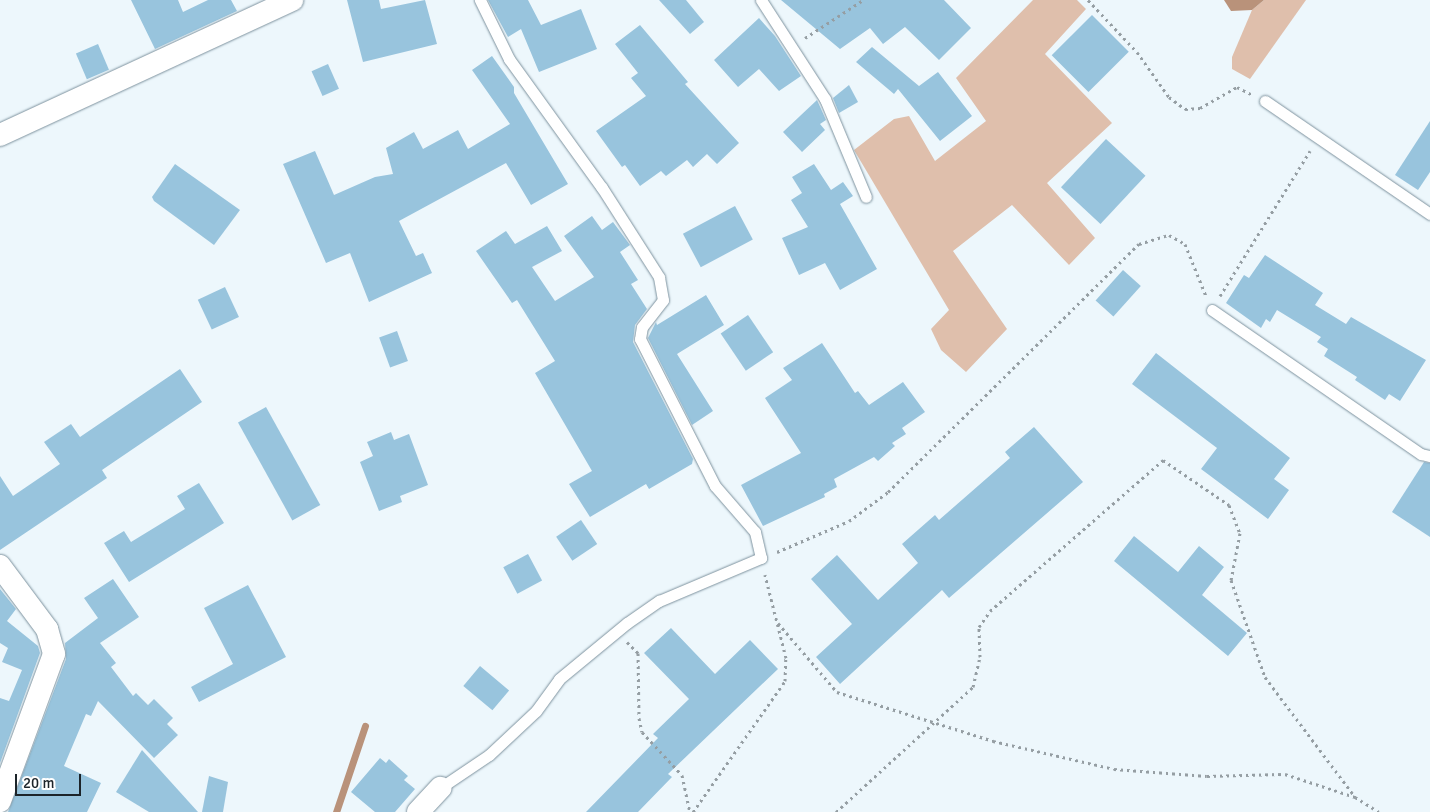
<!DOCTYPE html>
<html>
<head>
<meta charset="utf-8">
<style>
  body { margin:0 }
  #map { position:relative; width:1430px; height:812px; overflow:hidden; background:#edf7fc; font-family:Signika,sans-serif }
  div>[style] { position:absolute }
  .green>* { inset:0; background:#dfbfac }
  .water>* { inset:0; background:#b9927a }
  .stream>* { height:7px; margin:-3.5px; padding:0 3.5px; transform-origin:3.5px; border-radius:3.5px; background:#b9927a }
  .building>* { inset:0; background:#98c4dd; transform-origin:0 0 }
  .path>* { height:3px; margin-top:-1.5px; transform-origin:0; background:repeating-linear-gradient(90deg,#959ea3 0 2.5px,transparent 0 6.5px) }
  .roads { filter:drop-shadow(0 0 1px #7d929e) drop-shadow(0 0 1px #7d929e) }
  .service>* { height:11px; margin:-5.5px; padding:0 5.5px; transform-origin:5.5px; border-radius:5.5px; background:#fff }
  .minor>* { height:22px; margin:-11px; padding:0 11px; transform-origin:11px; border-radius:11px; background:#fff }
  span { translate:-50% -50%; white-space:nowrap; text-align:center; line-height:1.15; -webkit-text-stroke:4.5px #fff; paint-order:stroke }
  .scale { position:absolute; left:15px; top:774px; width:66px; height:22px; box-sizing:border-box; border:2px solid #1c2429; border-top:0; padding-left:6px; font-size:15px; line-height:18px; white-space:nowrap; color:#1c2429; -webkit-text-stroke:4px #fff; paint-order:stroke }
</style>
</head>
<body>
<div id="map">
  <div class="green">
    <div style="clip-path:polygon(1033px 0,1077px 0,1086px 9px,1045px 54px,1112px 123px,1047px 183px,1095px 238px,1069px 265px,1012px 205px,953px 251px,1007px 329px,966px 372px,941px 350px,931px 329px,949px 310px,854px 150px,894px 119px,909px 116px,935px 161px,986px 121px,956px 78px)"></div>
    <div style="clip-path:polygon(1264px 0,1306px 0,1250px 79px,1232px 69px,1232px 57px,1252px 10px)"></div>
  </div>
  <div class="water">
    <div style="clip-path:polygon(1224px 0,1264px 0,1252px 10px,1231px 11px)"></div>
  </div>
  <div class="stream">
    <div style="left:336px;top:812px;width:91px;rotate:-71.4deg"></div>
  </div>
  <div class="building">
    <div style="clip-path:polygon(131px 0,178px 0,183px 12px,208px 0,231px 0,237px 11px,155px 49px)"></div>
    <div style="clip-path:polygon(347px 0,379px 0,381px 9px,425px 0,437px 44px,363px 62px)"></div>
    <div style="clip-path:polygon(488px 0,528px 0,541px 25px,581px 9px,597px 49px,539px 72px,521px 29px,508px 37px)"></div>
    <div style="clip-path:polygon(659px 0,686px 0,704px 22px,690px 34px)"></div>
    <div style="clip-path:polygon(781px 0,944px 0,971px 28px,939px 60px,905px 27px,883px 44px,870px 28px,840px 49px)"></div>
    <div style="left:1092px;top:15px;width:52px;height:57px;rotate:45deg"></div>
    <div style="clip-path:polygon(759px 18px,775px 36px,801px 76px,779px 91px,759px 69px,738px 87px,714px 60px)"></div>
    <div style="clip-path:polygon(640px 25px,688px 82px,685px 84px,739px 143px,717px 164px,707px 154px,693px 167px,687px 160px,666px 176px,661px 171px,640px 186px,625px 165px,622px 167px,596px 131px,646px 96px,631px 78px,638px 73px,615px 44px)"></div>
    <div style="left:98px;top:44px;width:28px;height:24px;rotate:67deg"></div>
    <div style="clip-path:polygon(872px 47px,919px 86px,938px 72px,972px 116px,940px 141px,898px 89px,894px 94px,856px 62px)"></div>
    <div style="clip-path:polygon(492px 56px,514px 87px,514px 93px,568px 184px,531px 205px,506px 163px,399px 221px,416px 256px,423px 253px,432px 273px,369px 302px,350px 253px,326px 263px,283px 164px,315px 151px,334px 195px,375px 177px,393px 174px,386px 148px,414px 132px,423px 149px,458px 130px,468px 149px,510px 124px,472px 70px)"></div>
    <div style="left:328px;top:64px;width:27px;height:18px;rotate:66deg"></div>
    <div style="clip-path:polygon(849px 85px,858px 102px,839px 113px,833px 98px)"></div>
    <div style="clip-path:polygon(817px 100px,826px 120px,820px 124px,825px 130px,802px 152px,783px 132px)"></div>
    <div style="clip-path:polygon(1430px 121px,1430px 172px,1418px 190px,1395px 175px)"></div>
    <div style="left:1106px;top:139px;width:54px;height:66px;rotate:43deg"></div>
    <div style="clip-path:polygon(175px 164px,240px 210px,214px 245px,154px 201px,152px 197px)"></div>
    <div style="clip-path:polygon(814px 164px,831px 190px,843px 182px,853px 196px,840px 204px,877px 269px,840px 290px,825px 263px,799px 275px,782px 238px,808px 227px,791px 200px,802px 193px,792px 177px)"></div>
    <div style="left:735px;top:206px;width:38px;height:59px;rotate:62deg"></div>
    <div style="clip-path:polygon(592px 216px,602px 230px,613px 222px,630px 245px,620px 252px,638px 280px,631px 284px,647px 309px,635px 325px,633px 342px,693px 459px,692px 464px,649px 489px,646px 484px,590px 517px,569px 484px,592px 471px,535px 373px,555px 361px,517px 300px,512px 303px,476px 251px,506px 231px,515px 244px,547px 226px,562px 251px,532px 267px,555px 301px,594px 277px,564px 236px)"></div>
    <div style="clip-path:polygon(1265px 255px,1323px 293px,1315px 305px,1346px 324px,1351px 317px,1426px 360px,1400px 401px,1389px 394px,1385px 400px,1355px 380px,1357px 377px,1324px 356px,1328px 349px,1317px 342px,1321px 337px,1277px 310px,1270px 322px,1266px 319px,1261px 328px,1226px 303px,1244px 275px,1249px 278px)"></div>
    <div style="left:1123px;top:270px;width:24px;height:41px;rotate:42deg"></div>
    <div style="left:225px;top:287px;width:33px;height:30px;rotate:65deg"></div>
    <div style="clip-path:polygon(706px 295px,724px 325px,677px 354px,713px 411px,692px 425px,648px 338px,656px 322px,657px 325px)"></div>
    <div style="left:748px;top:315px;width:45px;height:33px;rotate:56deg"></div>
    <div style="left:397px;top:331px;width:32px;height:19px;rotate:70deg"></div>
    <div style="clip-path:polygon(822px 343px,855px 393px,858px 391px,869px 405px,903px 382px,925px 412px,902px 428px,906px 434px,892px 443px,895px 446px,878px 461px,874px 457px,834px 479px,837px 487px,824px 494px,825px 497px,763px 526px,741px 485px,801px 453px,765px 398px,792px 380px,783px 368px)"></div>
    <div style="clip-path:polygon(1156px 353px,1290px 458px,1274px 479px,1289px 490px,1268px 519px,1201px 469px,1217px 448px,1132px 384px)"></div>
    <div style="clip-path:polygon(180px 369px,202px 402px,102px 470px,107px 478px,0 550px,0 476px,13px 496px,60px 464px,44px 442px,71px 424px,80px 437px)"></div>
    <div style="left:266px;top:407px;width:112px;height:32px;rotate:61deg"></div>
    <div style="clip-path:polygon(1034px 427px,1083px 482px,949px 598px,942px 590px,840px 684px,816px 657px,852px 624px,811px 579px,837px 555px,878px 600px,918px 563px,902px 544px,935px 515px,939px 520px,1010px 458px,1005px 452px)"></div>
    <div style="clip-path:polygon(391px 432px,394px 440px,409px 434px,428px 485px,400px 496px,402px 502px,379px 511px,360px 462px,373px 456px,367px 442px)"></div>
    <div style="clip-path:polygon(1424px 462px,1430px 463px,1430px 537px,1392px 512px)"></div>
    <div style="clip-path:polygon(199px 483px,224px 523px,129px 582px,104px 543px,124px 531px,131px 542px,185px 509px,177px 496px)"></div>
    <div style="left:581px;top:520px;width:29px;height:30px;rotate:56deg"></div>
    <div style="clip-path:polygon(1134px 536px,1178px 572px,1199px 546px,1224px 567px,1202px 595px,1247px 633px,1228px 656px,1114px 561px)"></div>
    <div style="left:528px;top:554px;width:30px;height:28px;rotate:62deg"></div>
    <div style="clip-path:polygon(113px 579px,139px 617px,100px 643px,116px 663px,111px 667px,133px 696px,136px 693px,148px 705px,154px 699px,173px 718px,167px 724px,178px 735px,154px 758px,98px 701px,91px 716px,86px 714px,64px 766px,101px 783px,87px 812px,8px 812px,66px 659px,65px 643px,98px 618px,84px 598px)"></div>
    <div style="clip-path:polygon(248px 585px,286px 657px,199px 702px,191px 687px,233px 664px,204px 608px)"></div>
    <div style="clip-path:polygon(0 589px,16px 609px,7px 621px,38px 646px,40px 653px,0 763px,0 698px,9px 701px,22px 670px,2px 662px,8px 648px,0 643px)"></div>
    <div style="clip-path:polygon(671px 628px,715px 674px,750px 640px,778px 669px,668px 774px,672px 777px,638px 812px,586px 812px,658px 738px,653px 734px,689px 699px,644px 653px)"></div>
    <div style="left:480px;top:666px;width:38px;height:26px;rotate:40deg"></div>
    <div style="clip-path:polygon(142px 750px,198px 812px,149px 812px,116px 792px)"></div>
    <div style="clip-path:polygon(380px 758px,386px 763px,389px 759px,408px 776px,404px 780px,415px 789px,395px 812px,375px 812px,351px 792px)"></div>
    <div style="clip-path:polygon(209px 776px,228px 782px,223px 812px,202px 812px)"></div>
  </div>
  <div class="path">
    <div style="left:1088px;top:0;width:71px;rotate:46.7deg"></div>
    <div style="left:1137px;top:52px;width:55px;rotate:54.6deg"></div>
    <div style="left:1169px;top:97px;width:20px;rotate:37deg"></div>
    <div style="left:1185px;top:109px;width:15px;rotate:-4deg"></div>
    <div style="left:1200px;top:108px;width:43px;rotate:-29.6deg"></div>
    <div style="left:1237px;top:87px;width:16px;rotate:27deg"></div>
    <div style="left:805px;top:38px;width:69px;rotate:-33.2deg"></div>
    <div style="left:1220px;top:296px;width:171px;rotate:-58.2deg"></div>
    <div style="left:777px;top:552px;width:78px;rotate:-23.3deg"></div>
    <div style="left:849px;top:521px;width:49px;rotate:-36.6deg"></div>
    <div style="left:888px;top:492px;width:353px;rotate:-44.7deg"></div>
    <div style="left:1139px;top:244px;width:31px;rotate:-17deg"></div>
    <div style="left:1169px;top:235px;width:18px;rotate:29deg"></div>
    <div style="left:1185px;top:244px;width:56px;rotate:68deg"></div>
    <div style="left:778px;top:623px;width:91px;rotate:49.5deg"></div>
    <div style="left:837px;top:692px;width:164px;rotate:17.4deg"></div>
    <div style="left:993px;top:741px;width:124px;rotate:13deg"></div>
    <div style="left:1114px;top:769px;width:93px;rotate:4.3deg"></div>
    <div style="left:1207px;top:776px;width:78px;rotate:-1.5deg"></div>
    <div style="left:1285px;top:774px;width:74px;rotate:18.2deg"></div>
    <div style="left:627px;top:642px;width:16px;rotate:45deg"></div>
    <div style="left:638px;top:653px;width:65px;rotate:89.1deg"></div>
    <div style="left:639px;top:718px;width:14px;rotate:78deg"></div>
    <div style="left:642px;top:732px;width:59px;rotate:47.1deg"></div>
    <div style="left:682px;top:775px;width:38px;rotate:78deg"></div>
    <div style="left:693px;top:812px;width:160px;rotate:-54.9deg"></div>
    <div style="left:785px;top:681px;width:23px;rotate:-88deg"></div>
    <div style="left:786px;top:658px;width:86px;rotate:-104.2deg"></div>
    <div style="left:836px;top:812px;width:185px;rotate:-42.4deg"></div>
    <div style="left:973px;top:687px;width:31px;rotate:-77deg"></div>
    <div style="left:980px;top:657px;width:30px;rotate:-92deg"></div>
    <div style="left:979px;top:627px;width:19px;rotate:-55deg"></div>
    <div style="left:990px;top:611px;width:230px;rotate:-41.1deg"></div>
    <div style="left:1163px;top:460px;width:80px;rotate:34.3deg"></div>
    <div style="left:1229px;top:505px;width:30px;rotate:69deg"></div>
    <div style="left:1240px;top:533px;width:48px;rotate:100.8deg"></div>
    <div style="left:1231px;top:580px;width:103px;rotate:70.7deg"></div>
    <div style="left:1265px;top:677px;width:150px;rotate:53.1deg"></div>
    <div style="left:1355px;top:797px;width:28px;rotate:32deg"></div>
  </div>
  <div class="roads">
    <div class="service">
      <div style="left:761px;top:0;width:118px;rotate:57.1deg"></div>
      <div style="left:825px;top:99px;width:106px;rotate:67.3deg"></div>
      <div style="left:1265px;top:101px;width:200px;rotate:34.4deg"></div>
      <div style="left:1212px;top:310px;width:254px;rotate:34.6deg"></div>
      <div style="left:1421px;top:454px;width:9px;rotate:13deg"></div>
      <div style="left:440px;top:788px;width:59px;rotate:-34deg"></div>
      <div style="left:489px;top:755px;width:64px;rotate:-43.1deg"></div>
      <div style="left:536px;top:711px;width:39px;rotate:-54deg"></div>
      <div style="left:559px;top:679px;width:88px;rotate:-39.5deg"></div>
      <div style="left:627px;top:623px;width:39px;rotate:-35deg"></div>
      <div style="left:659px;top:601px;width:111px;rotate:-22.9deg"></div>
      <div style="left:761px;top:558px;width:27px;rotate:-103deg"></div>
      <div style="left:755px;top:532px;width:61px;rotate:-131deg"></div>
      <div style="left:715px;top:486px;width:165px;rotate:-117deg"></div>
      <div style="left:640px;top:339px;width:12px;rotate:-81deg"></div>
      <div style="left:642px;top:327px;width:34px;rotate:-52deg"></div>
      <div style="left:663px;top:300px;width:23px;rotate:-100deg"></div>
      <div style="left:659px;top:277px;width:106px;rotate:-122.6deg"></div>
      <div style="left:602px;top:188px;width:159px;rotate:-125.8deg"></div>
      <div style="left:509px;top:59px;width:66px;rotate:-116.2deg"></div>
    </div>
    <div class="minor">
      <div style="left:0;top:135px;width:322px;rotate:-24.8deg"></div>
      <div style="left:0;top:566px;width:79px;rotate:53.3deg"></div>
      <div style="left:47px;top:629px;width:26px;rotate:74deg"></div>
      <div style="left:54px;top:654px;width:157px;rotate:110.2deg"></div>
      <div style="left:418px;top:812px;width:33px;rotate:-47deg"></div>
    </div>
  </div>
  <div class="scale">20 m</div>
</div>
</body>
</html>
